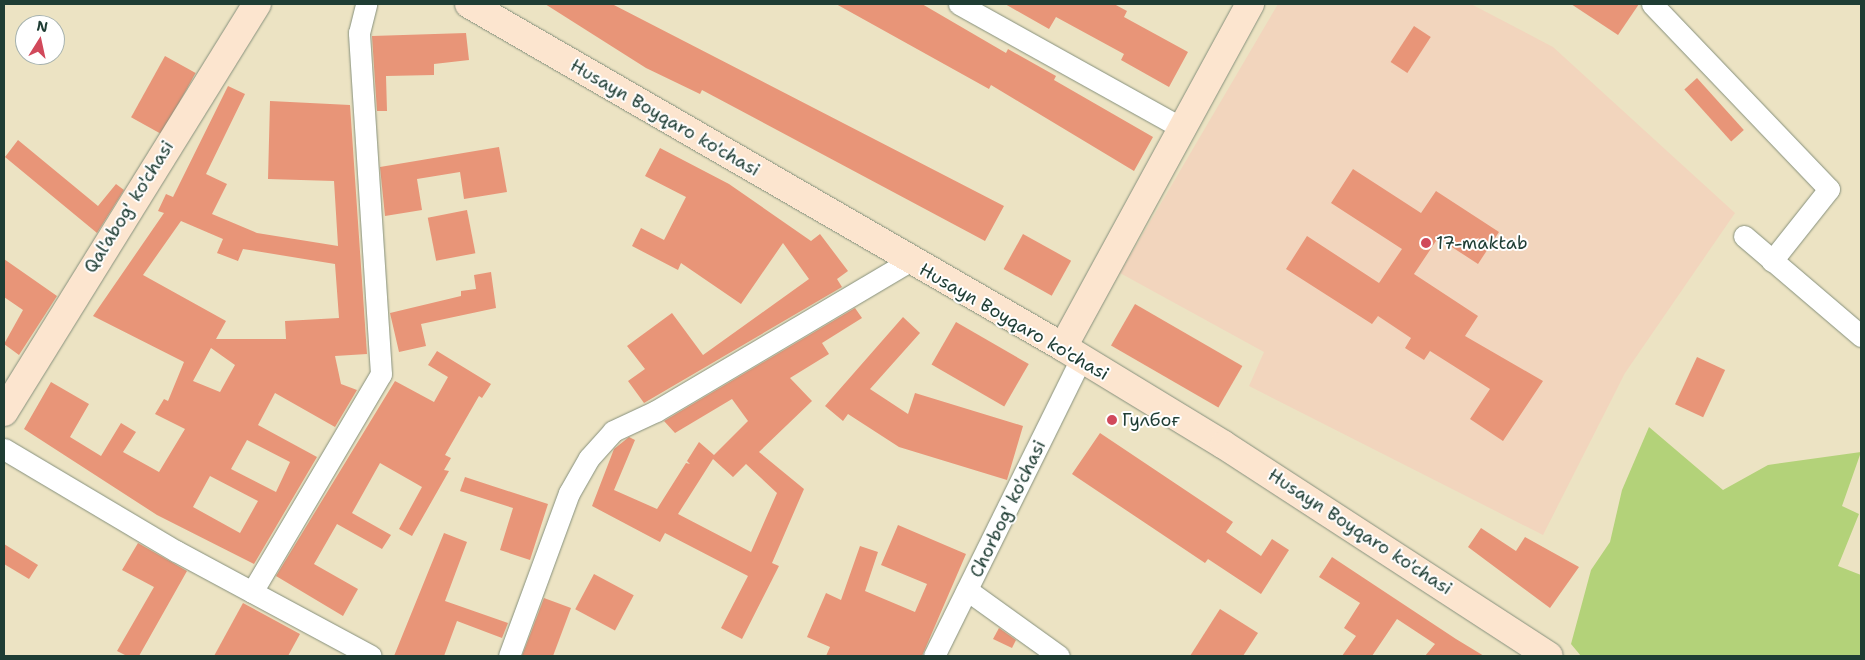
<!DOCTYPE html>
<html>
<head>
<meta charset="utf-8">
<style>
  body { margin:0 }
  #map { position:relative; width:1865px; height:660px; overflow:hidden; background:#ece3c3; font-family:"Shantell Sans",sans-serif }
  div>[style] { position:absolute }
  .built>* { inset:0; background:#f2d5bd }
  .green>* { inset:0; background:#b3d279 }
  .building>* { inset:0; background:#e89578; transform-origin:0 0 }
  .roads { filter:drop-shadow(0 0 1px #86907c) drop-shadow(0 0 1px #86907c) }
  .street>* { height:21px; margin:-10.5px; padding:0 10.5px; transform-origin:10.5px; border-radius:10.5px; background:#fff }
  .secondary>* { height:28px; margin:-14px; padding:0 14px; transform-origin:14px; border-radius:14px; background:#fce5cf }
  .dots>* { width:14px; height:14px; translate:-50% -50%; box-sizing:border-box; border:2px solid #fff; border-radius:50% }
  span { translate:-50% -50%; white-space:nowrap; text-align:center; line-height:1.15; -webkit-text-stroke:4px #fff; paint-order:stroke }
  .street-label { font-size:18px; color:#1f3d34 }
  .poi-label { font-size:18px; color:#1f3d34 }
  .left { translate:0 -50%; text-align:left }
  .frame { position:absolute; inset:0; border:5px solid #1f3d34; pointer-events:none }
  .north { position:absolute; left:15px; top:15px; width:50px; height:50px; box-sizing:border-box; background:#fff; border:1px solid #a5b1ae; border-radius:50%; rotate:10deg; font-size:14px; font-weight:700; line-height:20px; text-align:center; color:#1f3d34 }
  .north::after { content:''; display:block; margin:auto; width:18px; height:22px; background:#d1495b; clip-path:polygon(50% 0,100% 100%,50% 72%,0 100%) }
</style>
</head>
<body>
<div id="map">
  <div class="built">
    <div style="clip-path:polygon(1278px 4px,1471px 4px,1553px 47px,1735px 213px,1625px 373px,1543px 535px,1249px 386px,1264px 352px,1120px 273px)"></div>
  </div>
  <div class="green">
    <div style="clip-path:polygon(1649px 427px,1723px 490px,1768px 465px,1861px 452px,1842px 506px,1859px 514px,1838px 566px,1861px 575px,1861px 656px,1581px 656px,1571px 644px,1591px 570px,1610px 542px,1622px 490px)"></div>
  </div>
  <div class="building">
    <div style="clip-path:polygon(545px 4px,612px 4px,1004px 206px,985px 241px,702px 90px,700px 94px,646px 68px)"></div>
    <div style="clip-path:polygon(836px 4px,922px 4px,1006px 53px,1008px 49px,1056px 76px,1054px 80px,1153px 137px,1134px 171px,991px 85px,989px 89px)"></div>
    <div style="clip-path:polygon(1005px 4px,1114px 4px,1127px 11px,1124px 17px,1188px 52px,1169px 87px,1121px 60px,1124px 54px,1056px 17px,1049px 29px)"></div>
    <div style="clip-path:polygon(1571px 4px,1639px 4px,1618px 35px)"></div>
    <div style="left:1414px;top:26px;width:20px;height:43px;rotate:33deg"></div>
    <div style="clip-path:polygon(466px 33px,469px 60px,434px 64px,434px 75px,386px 76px,387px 111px,377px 111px,372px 36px)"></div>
    <div style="left:165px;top:56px;width:35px;height:70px;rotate:29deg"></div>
    <div style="left:1697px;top:78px;width:70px;height:17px;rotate:48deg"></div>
    <div style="clip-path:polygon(evenodd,228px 86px,245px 94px,206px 174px,227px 184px,212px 214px,257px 233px,338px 246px,334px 181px,268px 179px,270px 101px,350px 105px,367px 354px,335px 356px,341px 384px,357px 390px,335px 427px,275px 393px,258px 425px,317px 457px,254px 564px,157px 515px,24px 429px,51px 382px,89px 404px,70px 437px,101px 456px,121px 423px,136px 432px,123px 452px,159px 472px,185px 429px,155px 414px,164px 399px,168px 401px,184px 362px,93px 316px,164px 213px,158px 211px,166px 194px,173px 197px,228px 86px,181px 221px,223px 239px,217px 253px,238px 261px,243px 249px,335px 264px,339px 318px,285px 321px,286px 339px,216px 339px,226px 321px,143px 275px,181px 221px,228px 86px,211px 348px,235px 365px,220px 392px,193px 381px,211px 348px,228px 86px,247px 440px,290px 462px,276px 492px,231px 469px,247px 440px,228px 86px,210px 476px,258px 501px,240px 533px,193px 507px,210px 476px)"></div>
    <div style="clip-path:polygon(18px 140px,98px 206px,116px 184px,124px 190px,97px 233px,5px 157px)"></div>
    <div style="clip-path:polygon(499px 147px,507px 192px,464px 199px,460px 172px,417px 179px,422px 210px,385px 216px,380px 167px)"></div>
    <div style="clip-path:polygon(660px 148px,729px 184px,811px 241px,820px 234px,848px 271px,837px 279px,842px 287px,644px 403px,628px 381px,645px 369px,627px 346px,672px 313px,703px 355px,809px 279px,783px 243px,741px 304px,681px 263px,678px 270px,632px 246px,641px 228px,664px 240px,686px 197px,645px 176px)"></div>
    <div style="clip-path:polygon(1353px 169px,1421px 213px,1436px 191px,1499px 232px,1478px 264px,1438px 238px,1414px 274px,1478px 316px,1465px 336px,1543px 381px,1503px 441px,1470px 419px,1490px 389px,1430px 351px,1424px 360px,1405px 348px,1411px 338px,1378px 316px,1372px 324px,1286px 269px,1307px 236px,1379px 283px,1402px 249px,1331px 203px)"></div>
    <div style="left:467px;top:210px;width:44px;height:40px;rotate:79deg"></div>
    <div style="left:1023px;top:234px;width:55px;height:40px;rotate:29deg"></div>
    <div style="clip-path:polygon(4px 259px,57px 296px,19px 355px,4px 344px,23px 310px,4px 297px)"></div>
    <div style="clip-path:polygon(491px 272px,496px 308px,421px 324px,426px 346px,399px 352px,390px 313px,461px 296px,461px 291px,476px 289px,474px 275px)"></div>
    <div style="left:1135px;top:304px;width:124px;height:48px;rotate:30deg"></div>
    <div style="clip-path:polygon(evenodd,855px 308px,862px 318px,822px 343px,829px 354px,790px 378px,812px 401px,759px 452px,804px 489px,772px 563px,779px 566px,742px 639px,721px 628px,748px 576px,665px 533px,660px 542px,592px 506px,614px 449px,629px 437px,635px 440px,614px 490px,657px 509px,686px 463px,690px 464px,687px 461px,699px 442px,714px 455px,748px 421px,732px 399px,675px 433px,664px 421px,855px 308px,713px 459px,733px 477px,746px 464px,777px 493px,751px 552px,678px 514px,713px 459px)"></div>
    <div style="clip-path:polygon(903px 317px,920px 333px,870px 389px,908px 414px,915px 393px,1023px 426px,1007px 480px,899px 447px,848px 414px,843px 421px,825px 406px)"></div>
    <div style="left:956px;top:322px;width:84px;height:49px;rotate:30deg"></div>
    <div style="clip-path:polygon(437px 351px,491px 384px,482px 398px,479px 396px,445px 455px,451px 458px,444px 470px,449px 471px,412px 536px,399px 529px,422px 487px,380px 463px,352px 513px,391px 535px,382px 549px,337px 524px,314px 564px,358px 589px,343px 616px,276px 576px,395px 381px,434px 402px,448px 377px,428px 365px)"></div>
    <div style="left:1697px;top:357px;width:31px;height:52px;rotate:25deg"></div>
    <div style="clip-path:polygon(1100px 433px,1233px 522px,1226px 532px,1261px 556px,1272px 539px,1289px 550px,1261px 594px,1208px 559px,1205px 563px,1072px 474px)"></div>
    <div style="clip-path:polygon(465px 477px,548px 504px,530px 560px,500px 550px,513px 508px,460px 491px)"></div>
    <div style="clip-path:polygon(898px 525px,966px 554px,922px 656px,826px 656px,830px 647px,807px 637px,826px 593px,841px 600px,860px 546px,878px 552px,865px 591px,915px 612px,927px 584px,881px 565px)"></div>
    <div style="clip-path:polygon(1481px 528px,1516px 551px,1525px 537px,1579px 567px,1550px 608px,1468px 547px)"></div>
    <div style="clip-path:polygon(444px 533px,467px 542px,445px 601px,508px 623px,502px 638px,457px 621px,444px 656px,394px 656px)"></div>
    <div style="clip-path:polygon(138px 543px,187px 571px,139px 656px,127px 656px,117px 651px,154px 587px,122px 570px)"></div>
    <div style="clip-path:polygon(4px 544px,38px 565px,29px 579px,4px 564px)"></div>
    <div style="clip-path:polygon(1332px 557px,1456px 639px,1484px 656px,1425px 656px,1435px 644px,1397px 619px,1372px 656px,1342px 656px,1356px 636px,1344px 628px,1360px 603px,1319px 577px)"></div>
    <div style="left:594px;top:574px;width:45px;height:40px;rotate:28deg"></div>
    <div style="clip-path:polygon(544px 598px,571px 608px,553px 656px,522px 656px)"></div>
    <div style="clip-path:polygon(243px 603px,300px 634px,288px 656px,214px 656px)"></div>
    <div style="clip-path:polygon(1220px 609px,1258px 633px,1243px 656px,1190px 656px)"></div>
    <div style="clip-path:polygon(999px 628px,1016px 640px,1012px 648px,993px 639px)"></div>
  </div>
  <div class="roads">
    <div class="street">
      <div style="left:959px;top:4px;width:253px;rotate:29.1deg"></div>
      <div style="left:1652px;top:4px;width:256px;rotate:46.3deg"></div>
      <div style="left:1829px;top:189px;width:92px;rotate:128.4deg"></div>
      <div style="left:1744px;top:236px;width:154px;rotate:40.5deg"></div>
      <div style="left:4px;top:449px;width:200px;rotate:30.7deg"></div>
      <div style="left:176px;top:551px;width:221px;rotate:28.3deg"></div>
      <div style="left:967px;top:590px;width:113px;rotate:35.7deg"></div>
      <div style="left:252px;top:592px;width:253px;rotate:-59.4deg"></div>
      <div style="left:381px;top:374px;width:342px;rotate:-93.7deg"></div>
      <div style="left:359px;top:33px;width:30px;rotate:-76deg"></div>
      <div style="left:509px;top:656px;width:174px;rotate:-69.8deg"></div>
      <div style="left:569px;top:493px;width:40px;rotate:-60.3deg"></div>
      <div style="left:589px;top:458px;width:36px;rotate:-48deg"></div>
      <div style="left:613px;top:431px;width:47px;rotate:-24.9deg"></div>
      <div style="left:656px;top:411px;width:295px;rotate:-30.6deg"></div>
      <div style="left:934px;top:656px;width:329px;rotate:-63.7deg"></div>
    </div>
    <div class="secondary">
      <div style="left:469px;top:4px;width:686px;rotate:30deg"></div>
      <div style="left:1063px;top:347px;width:188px;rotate:31.3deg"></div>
      <div style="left:1224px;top:445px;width:387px;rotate:33deg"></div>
      <div style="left:1063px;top:347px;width:391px;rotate:-61.4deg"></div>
      <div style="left:4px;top:412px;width:480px;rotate:-58.2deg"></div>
    </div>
  </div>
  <div class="dots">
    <div style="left:1426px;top:243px;background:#d1495b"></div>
    <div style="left:1112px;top:420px;background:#d1495b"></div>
  </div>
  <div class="street-label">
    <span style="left:665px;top:118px;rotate:30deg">Husayn Boyqaro ko'chasi</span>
    <span style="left:129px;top:207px;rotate:-58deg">Qal'abog' ko'chasi</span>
    <span style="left:1014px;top:322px;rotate:30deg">Husayn Boyqaro ko'chasi</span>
    <span style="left:1008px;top:509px;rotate:-64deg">Сhorbog' ko'chasi</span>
    <span style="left:1360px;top:532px;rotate:33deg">Husayn Boyqaro ko'chasi</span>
  </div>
  <div class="poi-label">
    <span class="left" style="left:1436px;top:243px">17-maktab</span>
    <span class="left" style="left:1122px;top:420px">Гулбоғ</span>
  </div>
  <div class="frame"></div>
  <div class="north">N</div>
</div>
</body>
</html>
